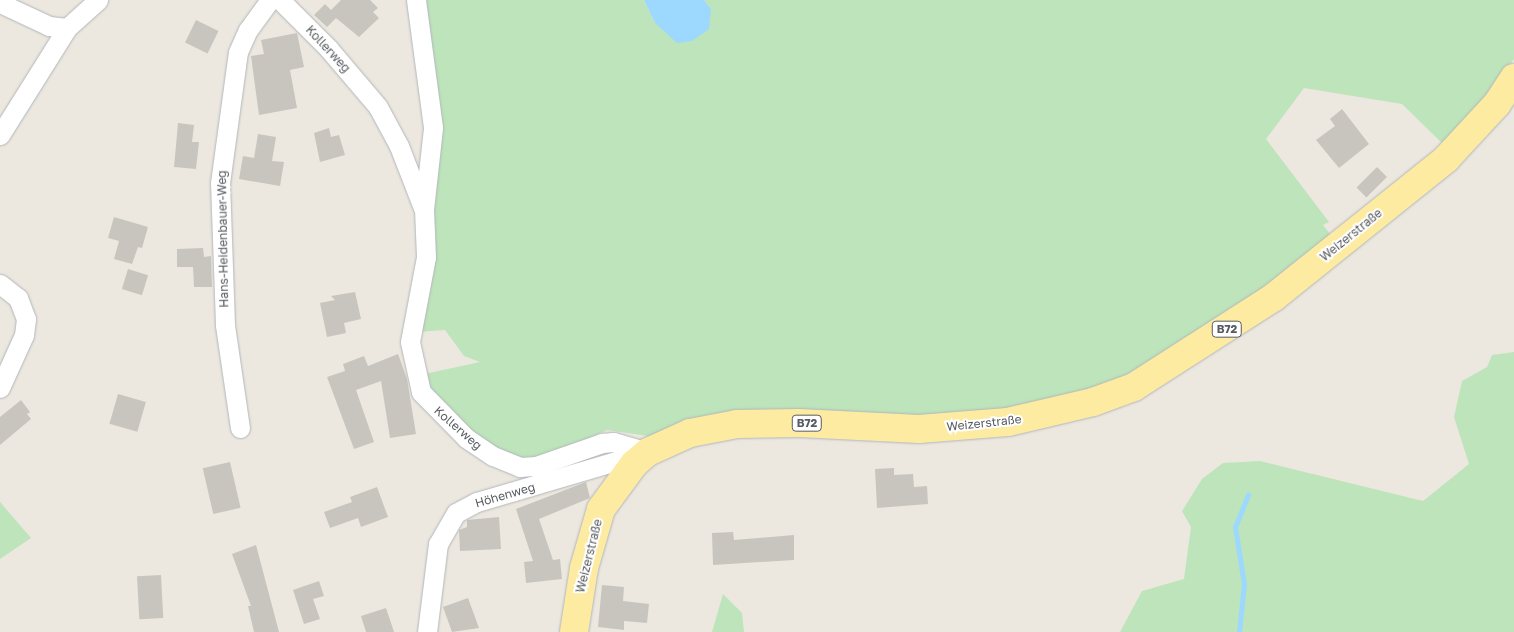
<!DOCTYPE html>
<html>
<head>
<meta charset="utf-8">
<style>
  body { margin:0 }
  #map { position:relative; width:1514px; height:632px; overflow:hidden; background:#ece8df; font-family:"Golos Text",sans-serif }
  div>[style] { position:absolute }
  .green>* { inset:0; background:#bde4bb }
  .water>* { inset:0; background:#9dd8fe }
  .stream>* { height:5px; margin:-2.5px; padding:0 2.5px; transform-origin:2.5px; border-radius:2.5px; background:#9dd8fe }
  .building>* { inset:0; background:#c8c5bf; transform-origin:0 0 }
  .roads { filter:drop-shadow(0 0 1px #b2b6ba) drop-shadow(0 0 1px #b2b6ba) }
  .street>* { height:19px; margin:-9.5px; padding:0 9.5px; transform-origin:9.5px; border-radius:9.5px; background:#fff }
  .primary>* { height:28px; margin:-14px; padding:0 14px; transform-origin:14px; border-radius:14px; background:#feeba2 }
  span { translate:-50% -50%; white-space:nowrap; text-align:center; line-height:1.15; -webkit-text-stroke:4px #fff; paint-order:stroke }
  .shield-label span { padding:1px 4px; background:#fff; border:1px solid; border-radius:4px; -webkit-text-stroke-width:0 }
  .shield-label { font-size:11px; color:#585c61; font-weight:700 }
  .street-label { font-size:12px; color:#585c61 }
</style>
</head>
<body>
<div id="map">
  <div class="green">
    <div style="clip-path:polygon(421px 0,644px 0,655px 23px,711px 9px,704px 0,1514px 0,1514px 59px,1479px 109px,1445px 146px,1402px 104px,1304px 88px,1266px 139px,1329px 222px,1323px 225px,1333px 238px,1224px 319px,1125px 377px,1036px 408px,655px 437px,607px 430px,540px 460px,506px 457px,444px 412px,420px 375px,480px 362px,464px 356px,445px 330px,417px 332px,429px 271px)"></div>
    <div style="clip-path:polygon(1514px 352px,1514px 632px,1120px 632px,1142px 591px,1184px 579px,1191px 527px,1182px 511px,1202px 479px,1223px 463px,1260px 461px,1423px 501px,1469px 464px,1454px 417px,1462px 381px,1487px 367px,1492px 355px)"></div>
    <div style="clip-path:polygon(0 502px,31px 538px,0 559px)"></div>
    <div style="clip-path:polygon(723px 594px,742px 613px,744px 632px,712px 632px)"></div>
  </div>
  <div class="water">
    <div style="clip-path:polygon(644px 0,704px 0,711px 9px,709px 29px,692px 41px,677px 43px,655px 23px)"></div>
  </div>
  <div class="stream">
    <div style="left:1239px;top:632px;width:48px;rotate:-84.1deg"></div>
    <div style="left:1244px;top:584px;width:58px;rotate:-99deg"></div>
    <div style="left:1235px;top:527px;width:35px;rotate:-68deg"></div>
  </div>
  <div class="building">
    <div style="clip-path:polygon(341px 0,370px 0,378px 8px,373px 12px,379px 18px,359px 37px,336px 18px,327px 27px,314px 15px,325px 4px,331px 10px)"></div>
    <div style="left:196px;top:20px;width:25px;height:25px;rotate:26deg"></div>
    <div style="clip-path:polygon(297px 33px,304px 67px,290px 70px,297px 108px,259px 115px,251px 56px,264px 54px,261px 40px)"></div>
    <div style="clip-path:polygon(1342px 109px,1369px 144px,1339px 168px,1316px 140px,1335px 126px,1330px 119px)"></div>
    <div style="clip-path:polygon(178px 123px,194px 125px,192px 142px,199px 142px,196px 169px,174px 167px)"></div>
    <div style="clip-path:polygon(329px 128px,331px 137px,339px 135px,345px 155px,320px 162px,314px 133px)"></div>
    <div style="clip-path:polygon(258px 134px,276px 137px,272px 161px,284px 162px,280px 186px,239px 179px,243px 156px,254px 158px)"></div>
    <div style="left:1377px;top:167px;width:14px;height:29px;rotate:45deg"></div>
    <div style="clip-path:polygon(114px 217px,148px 227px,142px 248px,138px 247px,132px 264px,114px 259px,119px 241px,108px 238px)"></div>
    <div style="clip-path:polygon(203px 248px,204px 257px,211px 256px,212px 287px,194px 287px,193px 267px,177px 267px,177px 249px)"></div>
    <div style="left:128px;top:269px;width:21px;height:21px;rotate:17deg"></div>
    <div style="clip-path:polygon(355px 292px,361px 319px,344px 323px,346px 333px,327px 337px,320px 303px,335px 300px,331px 296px)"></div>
    <div style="clip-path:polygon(398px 354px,407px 379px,416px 434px,390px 438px,381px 381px,356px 390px,374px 442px,354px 449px,327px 377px,345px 371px,343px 364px,364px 356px,368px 366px)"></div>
    <div style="left:118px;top:394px;width:29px;height:31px;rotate:16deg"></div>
    <div style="clip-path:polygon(21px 400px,30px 412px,27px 414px,31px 419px,0 445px,0 417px)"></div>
    <div style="left:230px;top:462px;width:47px;height:28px;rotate:77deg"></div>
    <div style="clip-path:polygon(894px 468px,894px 475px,913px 474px,914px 487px,927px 486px,928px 504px,877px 508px,875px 469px)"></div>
    <div style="clip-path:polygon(586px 482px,590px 498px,539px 519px,553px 560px,560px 559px,562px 579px,526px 583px,524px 562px,533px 561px,516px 509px)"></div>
    <div style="clip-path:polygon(377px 487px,388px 517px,361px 527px,358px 518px,330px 528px,324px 512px,352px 502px,350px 497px)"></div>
    <div style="clip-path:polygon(499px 517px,501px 549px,460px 551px,459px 530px,467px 527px,467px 520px)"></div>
    <div style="clip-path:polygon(733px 532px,734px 540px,794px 535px,794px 560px,713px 565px,712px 533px)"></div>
    <div style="clip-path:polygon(256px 545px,279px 632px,254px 632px,248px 606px,251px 606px,232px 554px)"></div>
    <div style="left:161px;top:575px;width:43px;height:24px;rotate:87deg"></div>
    <div style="clip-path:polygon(319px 581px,324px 596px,313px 599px,320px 619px,304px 624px,293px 590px)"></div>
    <div style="clip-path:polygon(602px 585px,624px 587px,623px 601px,649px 604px,647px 623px,624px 621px,624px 630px,598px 627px)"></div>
    <div style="clip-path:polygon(468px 598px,479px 628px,452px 632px,443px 607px)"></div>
    <div style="clip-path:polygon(386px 608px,394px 632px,366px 632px,361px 616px)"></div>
  </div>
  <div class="roads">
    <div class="street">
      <div style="left:280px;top:0;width:68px;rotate:45deg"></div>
      <div style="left:328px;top:48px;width:77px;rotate:49.7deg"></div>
      <div style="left:378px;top:107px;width:44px;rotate:61.7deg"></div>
      <div style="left:399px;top:146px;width:66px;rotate:68.8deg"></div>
      <div style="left:416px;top:0;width:129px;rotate:82.4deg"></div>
      <div style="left:433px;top:128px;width:81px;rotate:96.3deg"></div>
      <div style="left:424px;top:209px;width:48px;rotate:87.6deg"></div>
      <div style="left:426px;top:257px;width:86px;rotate:100.7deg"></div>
      <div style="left:410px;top:342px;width:51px;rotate:77.6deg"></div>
      <div style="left:421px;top:392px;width:64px;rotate:45.6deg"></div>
      <div style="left:466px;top:438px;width:32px;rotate:34deg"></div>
      <div style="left:493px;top:456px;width:29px;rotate:22deg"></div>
      <div style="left:520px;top:467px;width:16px;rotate:-4deg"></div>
      <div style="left:536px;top:466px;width:70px;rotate:-19.2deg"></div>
      <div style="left:602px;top:443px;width:11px;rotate:-5deg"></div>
      <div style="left:613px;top:442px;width:36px;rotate:16deg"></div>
      <div style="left:0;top:3px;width:54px;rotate:25.1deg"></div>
      <div style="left:49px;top:26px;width:18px;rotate:6deg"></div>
      <div style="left:67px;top:28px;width:42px;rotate:-42.1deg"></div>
      <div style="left:0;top:135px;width:126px;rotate:-57.9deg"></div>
      <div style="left:0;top:284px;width:23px;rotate:38deg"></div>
      <div style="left:18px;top:298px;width:22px;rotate:69deg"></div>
      <div style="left:26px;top:319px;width:16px;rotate:97deg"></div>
      <div style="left:24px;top:335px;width:58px;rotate:114.4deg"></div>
      <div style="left:240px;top:428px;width:104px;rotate:-98.3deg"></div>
      <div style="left:225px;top:325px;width:142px;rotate:-92deg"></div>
      <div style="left:220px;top:183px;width:132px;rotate:-82.2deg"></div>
      <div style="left:238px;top:52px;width:24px;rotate:-66deg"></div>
      <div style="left:248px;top:30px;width:37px;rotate:-54deg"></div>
      <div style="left:427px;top:632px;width:89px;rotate:-82.9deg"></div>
      <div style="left:438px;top:544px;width:36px;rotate:-60deg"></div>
      <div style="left:456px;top:513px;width:24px;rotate:-28deg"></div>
      <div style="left:477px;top:502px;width:174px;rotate:-16.4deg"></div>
    </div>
    <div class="primary">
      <div style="left:574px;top:632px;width:65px;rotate:-81.1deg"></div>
      <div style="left:584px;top:568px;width:61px;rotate:-73.9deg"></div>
      <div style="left:601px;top:509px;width:56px;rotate:-53.7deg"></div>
      <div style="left:634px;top:464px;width:18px;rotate:-41deg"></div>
      <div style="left:648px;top:452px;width:46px;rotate:-24.3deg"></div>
      <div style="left:690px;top:433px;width:48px;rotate:-10.8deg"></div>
      <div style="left:737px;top:424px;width:62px;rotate:-0.9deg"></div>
      <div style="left:799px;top:423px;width:120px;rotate:2.9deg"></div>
      <div style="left:919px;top:429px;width:89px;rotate:-4.5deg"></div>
      <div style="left:1008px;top:422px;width:87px;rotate:-13.2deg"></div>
      <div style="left:1093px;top:402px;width:44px;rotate:-20.1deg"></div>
      <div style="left:1134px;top:387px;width:166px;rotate:-32.7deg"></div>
      <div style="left:1274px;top:297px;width:221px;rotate:-38.7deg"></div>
      <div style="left:1446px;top:159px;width:75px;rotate:-47.2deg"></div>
      <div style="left:1497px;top:104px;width:31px;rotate:-57deg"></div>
    </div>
  </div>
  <div class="shield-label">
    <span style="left:1227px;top:329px">B72</span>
    <span style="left:807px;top:423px">B72</span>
  </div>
  <div class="street-label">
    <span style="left:328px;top:49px;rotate:47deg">Kollerweg</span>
    <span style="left:1351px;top:235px;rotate:-39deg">Weizerstraße</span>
    <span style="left:223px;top:239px;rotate:-91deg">Hans-Heidenbauer-Weg</span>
    <span style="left:984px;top:423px;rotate:-6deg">Weizerstraße</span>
    <span style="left:458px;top:428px;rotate:41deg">Kollerweg</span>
    <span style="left:505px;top:495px;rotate:-16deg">Höhenweg</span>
    <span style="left:589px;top:556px;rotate:-76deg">Weizerstraße</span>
  </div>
</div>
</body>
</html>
